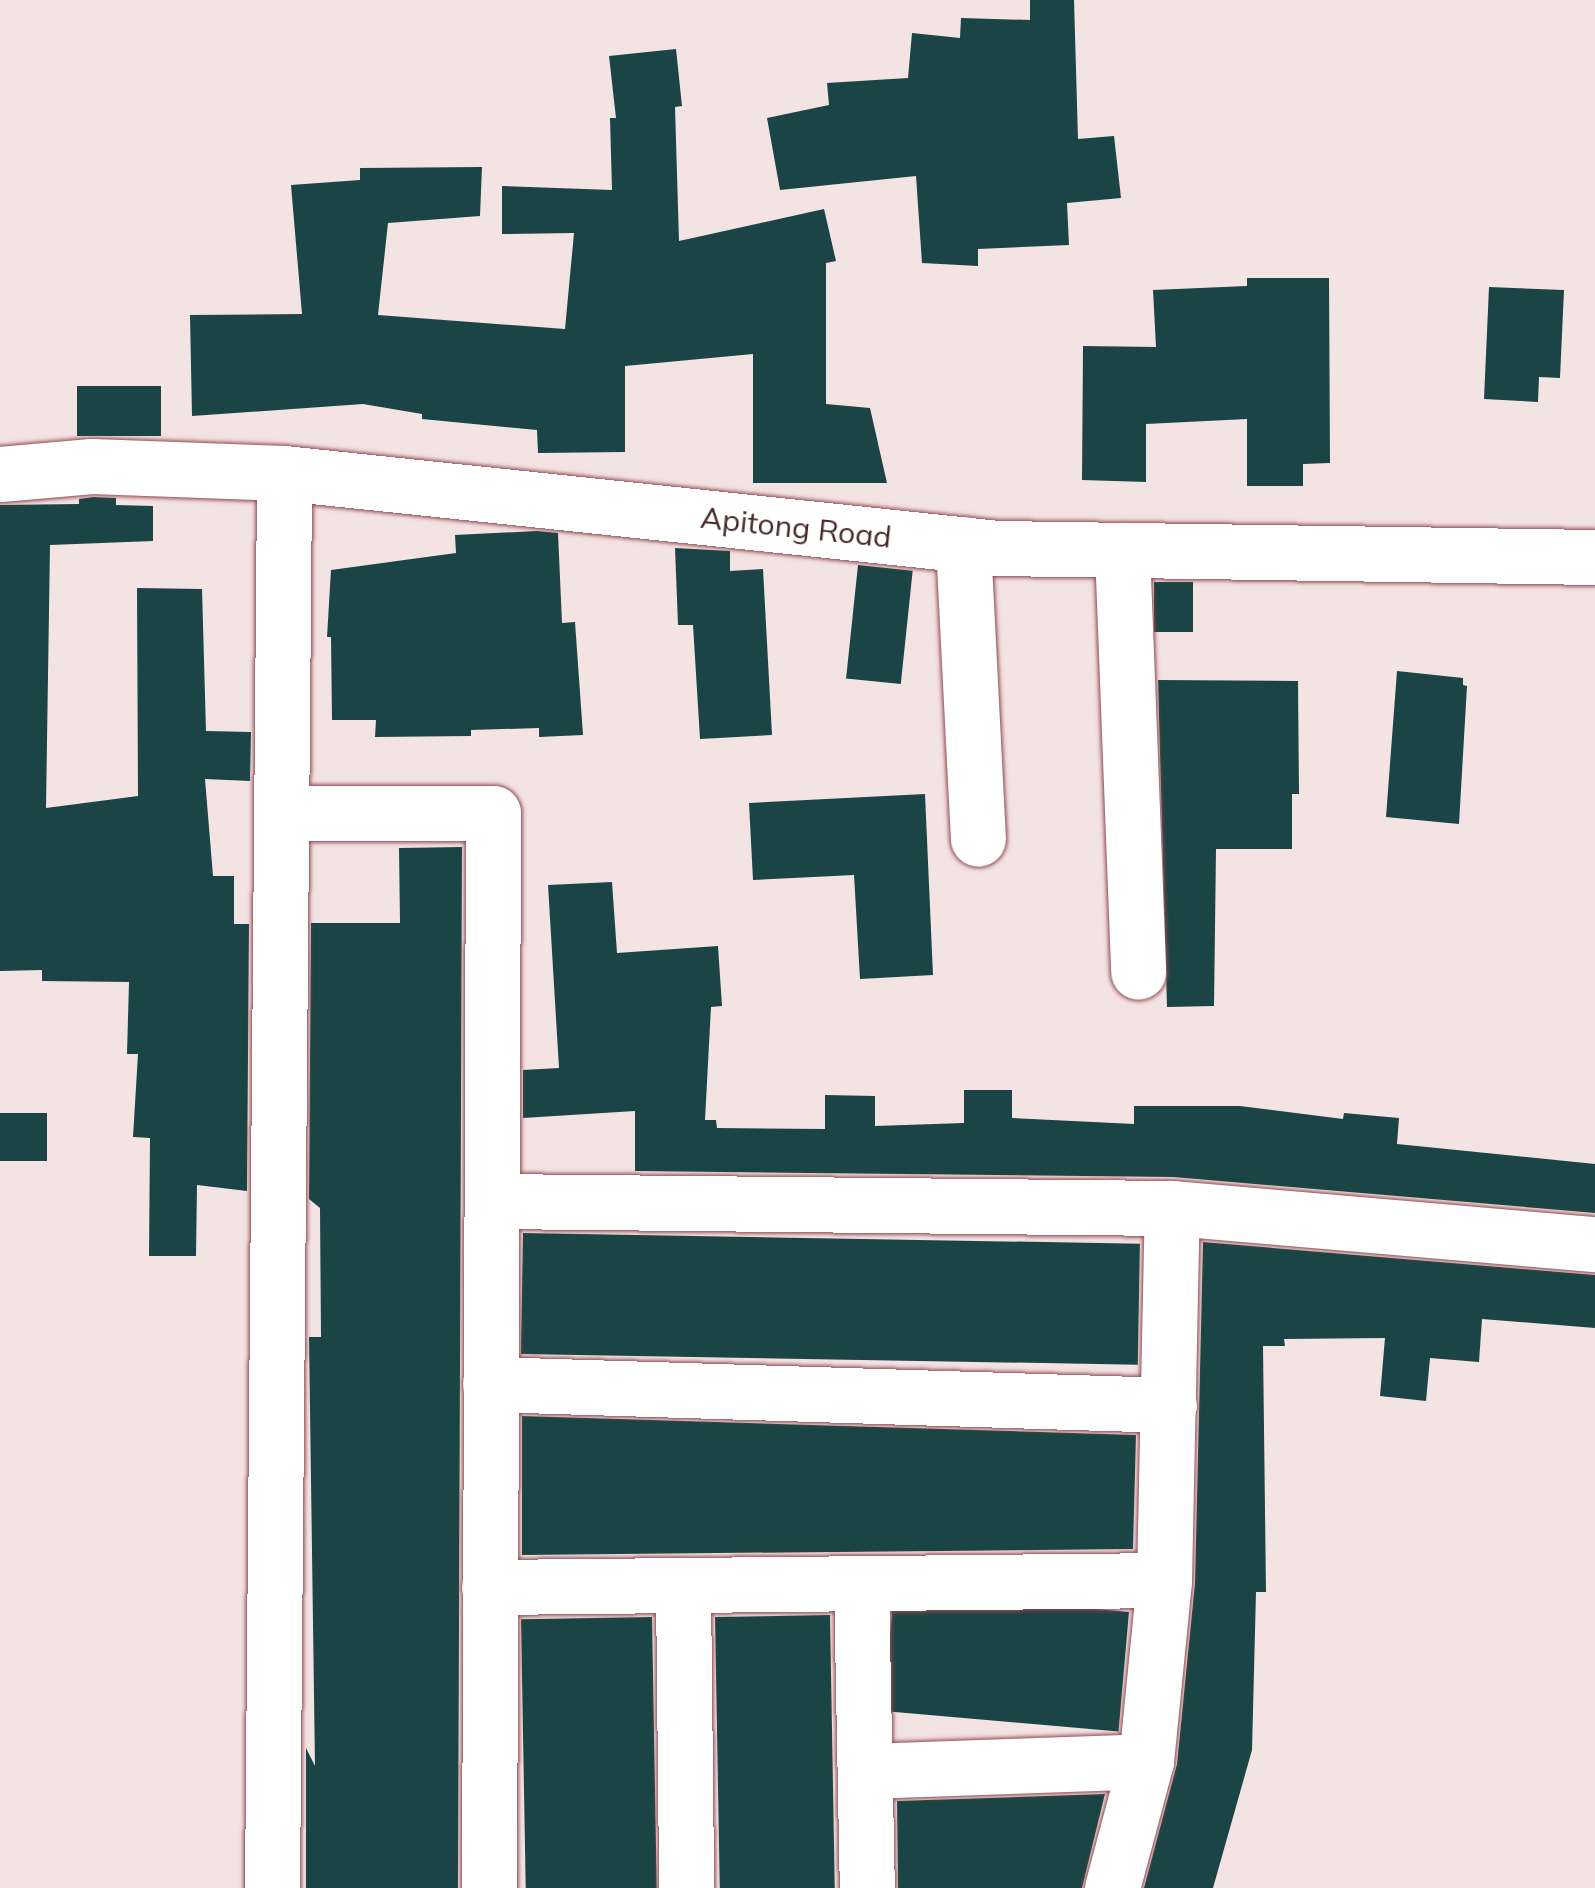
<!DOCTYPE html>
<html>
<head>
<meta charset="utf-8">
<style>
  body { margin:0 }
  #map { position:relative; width:1595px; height:1888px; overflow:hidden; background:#f4e3e3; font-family:Mulish,sans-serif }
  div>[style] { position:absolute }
  .building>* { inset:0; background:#1a4445; transform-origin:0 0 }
  .roads { filter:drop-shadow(0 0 2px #91494e) drop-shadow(0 0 2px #91494e) }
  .minor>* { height:55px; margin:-27.5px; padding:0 27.5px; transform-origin:27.5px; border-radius:27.5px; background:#fff }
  span { translate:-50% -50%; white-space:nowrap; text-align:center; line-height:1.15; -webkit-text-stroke:10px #fff; paint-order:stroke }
  .street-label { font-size:30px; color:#482729 }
</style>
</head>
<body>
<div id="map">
  <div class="building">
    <div style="clip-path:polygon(1030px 0,1074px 0,1078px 139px,1114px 136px,1121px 198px,1067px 203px,1069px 245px,978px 249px,978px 266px,922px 263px,916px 176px,780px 190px,767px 118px,829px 105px,827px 83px,908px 78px,912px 33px,960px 38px,961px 18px,1030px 20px)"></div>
    <div style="clip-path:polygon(676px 49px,682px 106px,675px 107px,679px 241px,824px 209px,836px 261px,826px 263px,826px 404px,870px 408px,887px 483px,753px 483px,753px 354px,625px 366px,625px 452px,538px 453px,537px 430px,422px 419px,422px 414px,363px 404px,192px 416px,190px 315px,302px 314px,291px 185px,360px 180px,360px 168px,482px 167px,480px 216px,388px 223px,378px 315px,565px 329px,574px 233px,502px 234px,502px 186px,612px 190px,610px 118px,616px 118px,609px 56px)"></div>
    <div style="clip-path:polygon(1247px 278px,1329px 278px,1330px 463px,1303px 464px,1303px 486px,1247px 486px,1247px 419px,1146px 424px,1146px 482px,1082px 480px,1083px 346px,1156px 347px,1153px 290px,1247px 286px)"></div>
    <div style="clip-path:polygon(1489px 287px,1564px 290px,1560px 378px,1539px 377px,1538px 402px,1484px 399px)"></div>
    <div style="left:77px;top:386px;width:84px;height:50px"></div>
    <div style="clip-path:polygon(93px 497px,116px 498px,116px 505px,153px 506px,153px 541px,50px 545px,46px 808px,138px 796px,137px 588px,202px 589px,206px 731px,251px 732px,250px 781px,205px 779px,213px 876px,234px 876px,234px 924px,249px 924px,247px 1191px,197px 1185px,196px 1256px,149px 1256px,150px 1138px,133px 1137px,138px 1054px,127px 1054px,129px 982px,42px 981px,42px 970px,0 971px,0 505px,79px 504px,79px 499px)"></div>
    <div style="clip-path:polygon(537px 531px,558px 533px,562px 623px,575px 622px,583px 735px,539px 737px,539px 728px,471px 730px,471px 736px,375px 737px,376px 720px,332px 720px,331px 637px,327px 637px,331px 570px,456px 553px,455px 535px)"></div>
    <div style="clip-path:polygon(675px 548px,730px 551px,730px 571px,763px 569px,772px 735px,700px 739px,693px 625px,678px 625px)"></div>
    <div style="left:858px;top:565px;width:55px;height:114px;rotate:6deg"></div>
    <div style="left:1154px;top:582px;width:39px;height:50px"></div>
    <div style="clip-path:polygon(1397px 671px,1463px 678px,1463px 685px,1467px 686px,1459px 824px,1386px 817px)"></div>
    <div style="clip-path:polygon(1158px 680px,1298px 681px,1299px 794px,1292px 794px,1292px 849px,1216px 849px,1214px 1006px,1167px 1007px)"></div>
    <div style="clip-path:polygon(925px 794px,933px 975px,860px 979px,854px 875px,753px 880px,749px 803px)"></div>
    <div style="clip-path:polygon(462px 847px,458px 1888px,306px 1888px,306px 1748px,315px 1766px,309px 1337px,321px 1337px,320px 1208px,309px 1199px,311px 923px,400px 923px,399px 848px)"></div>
    <div style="clip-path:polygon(612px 882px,617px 953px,718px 946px,722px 1006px,711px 1007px,705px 1120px,716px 1120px,717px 1128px,825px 1129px,825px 1095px,875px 1096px,875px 1126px,964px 1123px,964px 1090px,1012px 1090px,1012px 1118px,1134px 1124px,1134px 1106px,1240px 1106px,1343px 1119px,1344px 1113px,1399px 1118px,1397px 1144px,1595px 1164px,1595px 1213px,1173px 1177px,635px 1171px,635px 1111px,523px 1118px,523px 1070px,559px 1068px,548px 885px)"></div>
    <div style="left:0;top:1113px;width:47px;height:48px"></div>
    <div style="left:523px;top:1233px;width:617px;height:121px;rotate:1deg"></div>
    <div style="clip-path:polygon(1203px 1242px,1595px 1275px,1595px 1328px,1482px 1319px,1479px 1362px,1430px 1358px,1426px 1401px,1380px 1396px,1385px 1338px,1284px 1339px,1285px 1346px,1263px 1346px,1266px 1592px,1256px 1592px,1252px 1750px,1213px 1888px,1144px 1888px,1177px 1764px,1195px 1583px)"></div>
    <div style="clip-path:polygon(522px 1416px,1136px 1435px,1133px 1549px,522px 1555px)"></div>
    <div style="left:1129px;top:1612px;width:120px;height:236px;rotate:95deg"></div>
    <div style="left:830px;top:1615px;width:273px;height:115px;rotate:89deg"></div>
    <div style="left:652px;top:1617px;width:271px;height:131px;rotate:89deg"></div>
    <div style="clip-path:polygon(1105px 1794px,1082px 1888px,898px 1888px,897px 1801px)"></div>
  </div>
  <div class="roads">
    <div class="minor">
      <div style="left:0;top:474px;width:92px;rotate:-5deg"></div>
      <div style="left:92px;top:466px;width:192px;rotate:2.1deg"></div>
      <div style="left:284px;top:473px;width:717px;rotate:6deg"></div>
      <div style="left:997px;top:548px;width:598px;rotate:0.86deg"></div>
      <div style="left:963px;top:544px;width:295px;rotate:87.1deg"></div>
      <div style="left:1122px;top:550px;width:422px;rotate:87.8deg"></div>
      <div style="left:282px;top:813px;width:211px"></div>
      <div style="left:493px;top:813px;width:1075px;rotate:90.21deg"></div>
      <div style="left:492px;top:1201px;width:680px;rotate:0.59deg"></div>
      <div style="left:1172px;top:1208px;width:425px;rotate:4.9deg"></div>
      <div style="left:490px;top:1384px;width:679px;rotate:1.77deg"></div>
      <div style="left:861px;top:1583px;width:305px;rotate:88.9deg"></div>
      <div style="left:683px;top:1586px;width:302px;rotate:89.4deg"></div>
      <div style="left:489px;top:1587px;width:675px;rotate:-0.59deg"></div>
      <div style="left:865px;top:1771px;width:281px;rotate:-2deg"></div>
      <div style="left:272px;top:1888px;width:1415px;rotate:-89.51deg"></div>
      <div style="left:1112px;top:1888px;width:131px;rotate:-75deg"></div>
      <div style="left:1146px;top:1761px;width:182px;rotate:-84.3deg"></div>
      <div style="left:1164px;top:1580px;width:372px;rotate:-88.8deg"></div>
    </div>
  </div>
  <div class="street-label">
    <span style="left:796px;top:527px;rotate:6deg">Apitong Road</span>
  </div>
</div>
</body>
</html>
